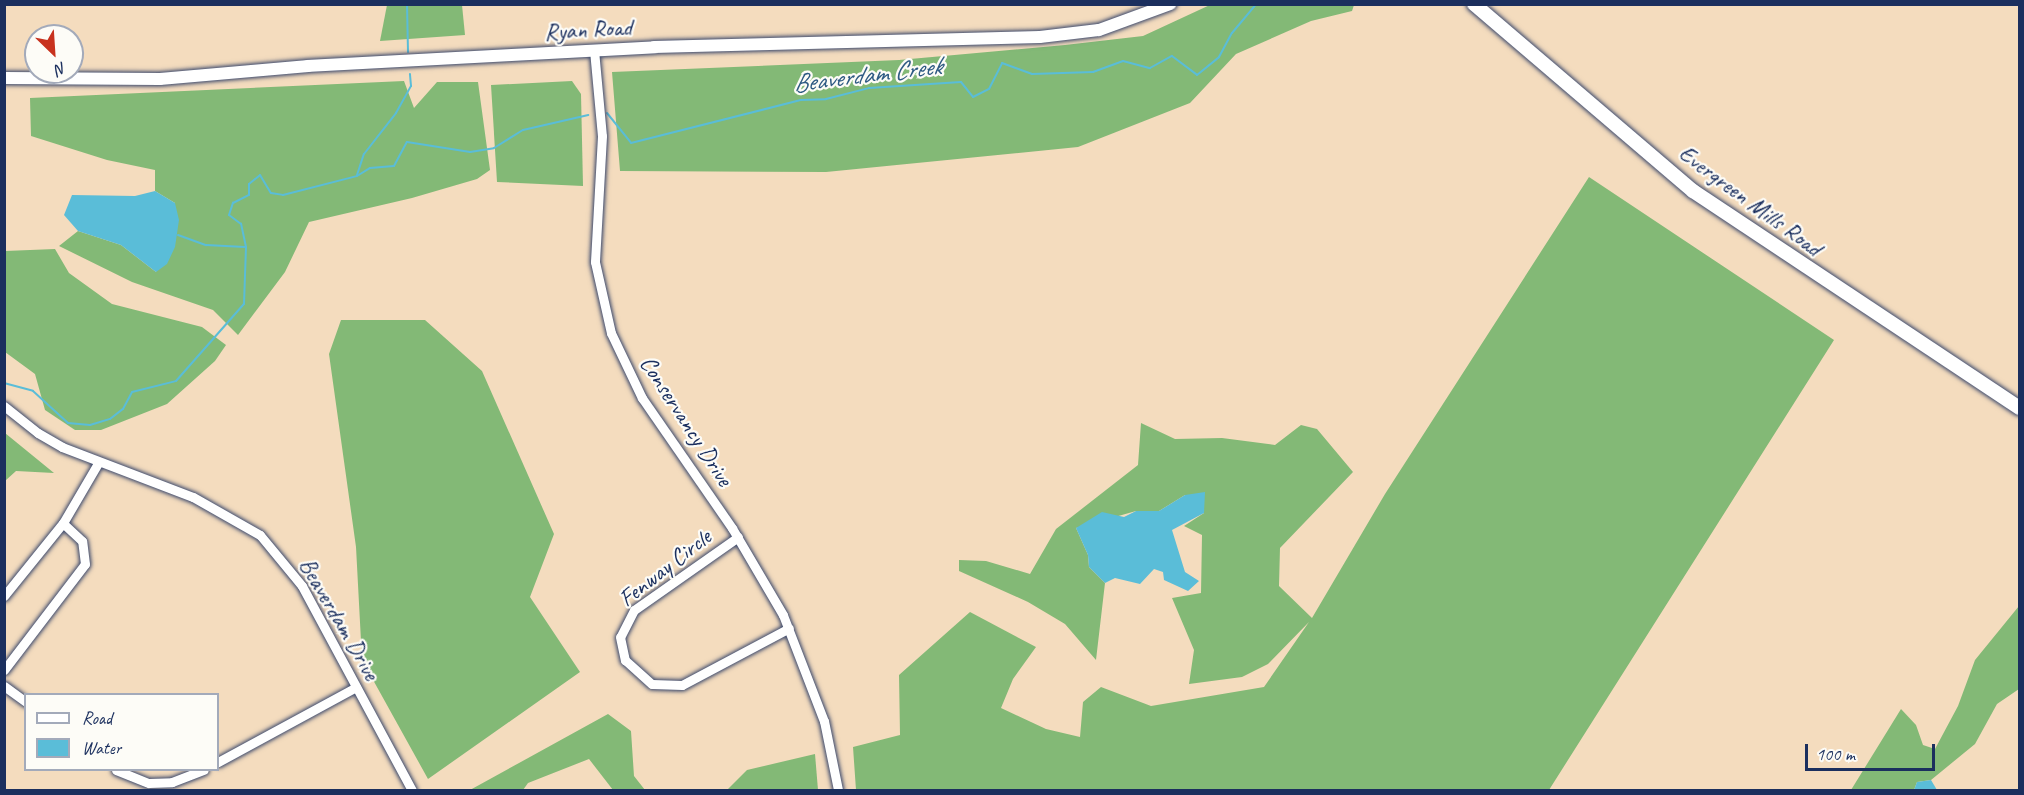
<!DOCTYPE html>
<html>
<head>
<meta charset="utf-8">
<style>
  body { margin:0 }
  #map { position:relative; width:2024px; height:795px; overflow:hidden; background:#f4dcbe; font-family:Caveat,sans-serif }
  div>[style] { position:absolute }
  .forest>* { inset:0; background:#83b976 }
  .water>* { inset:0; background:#5abdd8 }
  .stream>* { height:2px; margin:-1px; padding:0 1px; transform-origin:1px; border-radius:1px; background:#5abdd8 }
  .roads { filter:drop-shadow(0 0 2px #3c496c) drop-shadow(0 0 2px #3c496c) }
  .street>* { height:9px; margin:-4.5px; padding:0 4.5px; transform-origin:4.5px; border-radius:4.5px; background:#fff }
  .secondary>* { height:12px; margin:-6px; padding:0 6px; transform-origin:6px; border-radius:6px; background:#fff }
  .primary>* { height:14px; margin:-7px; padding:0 7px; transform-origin:7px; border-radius:7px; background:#fff }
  span { translate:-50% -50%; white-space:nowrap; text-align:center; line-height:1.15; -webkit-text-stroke:4.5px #fdfcf7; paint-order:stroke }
  .street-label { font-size:24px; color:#1b2f5e }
  .water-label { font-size:26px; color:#2e5a83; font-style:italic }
  .frame { position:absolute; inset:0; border:6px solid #1b2f5e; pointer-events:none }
  .legend { position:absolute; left:24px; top:693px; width:195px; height:78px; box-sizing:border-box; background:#fdfcf7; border:2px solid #a3aaba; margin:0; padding:8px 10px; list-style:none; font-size:18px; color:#1b2f5e }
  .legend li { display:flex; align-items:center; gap:12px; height:30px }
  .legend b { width:30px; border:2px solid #a3aaba }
  .north { position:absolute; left:24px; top:24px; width:60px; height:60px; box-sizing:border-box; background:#fdfcf7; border:2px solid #a3aaba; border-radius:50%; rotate:155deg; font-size:16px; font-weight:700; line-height:24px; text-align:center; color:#1b2f5e }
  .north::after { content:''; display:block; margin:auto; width:21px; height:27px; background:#c8321e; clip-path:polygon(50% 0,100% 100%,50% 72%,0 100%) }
  .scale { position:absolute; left:1805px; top:744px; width:130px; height:27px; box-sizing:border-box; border:3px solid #1b2f5e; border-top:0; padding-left:8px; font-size:18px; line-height:21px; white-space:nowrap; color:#1b2f5e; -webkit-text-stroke:4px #fdfcf7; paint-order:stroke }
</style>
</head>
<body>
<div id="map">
  <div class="forest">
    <div style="clip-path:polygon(1212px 4px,1354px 5px,1352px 11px,1311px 21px,1236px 54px,1190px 103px,1078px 147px,826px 172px,620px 171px,612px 72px,899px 60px,1065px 45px,1143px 36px)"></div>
    <div style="clip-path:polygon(387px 5px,462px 5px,465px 35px,380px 41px)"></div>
    <div style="clip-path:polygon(404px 81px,414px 108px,437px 82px,478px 82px,490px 170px,477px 179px,412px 198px,309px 222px,285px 272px,238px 335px,213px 310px,132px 282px,59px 246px,78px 231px,121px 245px,156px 272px,175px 203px,155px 191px,155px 170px,107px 160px,31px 136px,30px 98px)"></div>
    <div style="clip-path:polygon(572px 81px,581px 94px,583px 186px,497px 182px,491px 85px)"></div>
    <div style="clip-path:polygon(1589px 177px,1834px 340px,1549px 790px,856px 790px,853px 747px,900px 735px,899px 675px,970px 612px,1036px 647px,1013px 679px,1001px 708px,1046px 729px,1080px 737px,1083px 702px,1101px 687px,1151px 706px,1264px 687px,1309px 622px,1268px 664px,1242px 677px,1189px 684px,1194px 650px,1172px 598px,1201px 593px,1202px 535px,1184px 526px,1204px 513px,1185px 495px,1159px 511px,1136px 511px,1076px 528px,1088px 555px,1089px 567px,1105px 583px,1096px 660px,1065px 624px,1028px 602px,959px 571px,959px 560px,986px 561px,1030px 574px,1056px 529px,1138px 465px,1141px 423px,1175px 439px,1222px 438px,1275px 445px,1301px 425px,1317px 429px,1353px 472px,1280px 548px,1279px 586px,1312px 618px,1385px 494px)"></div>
    <div style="clip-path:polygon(55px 249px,69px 273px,112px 304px,202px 327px,226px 345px,215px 361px,167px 404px,101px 430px,75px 430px,45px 410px,35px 374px,5px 352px,5px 251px)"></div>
    <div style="clip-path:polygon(341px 320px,425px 320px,482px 371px,554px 534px,530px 597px,580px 672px,428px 779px,362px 660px,356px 547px,329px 354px)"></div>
    <div style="clip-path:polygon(4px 433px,5px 433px,54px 473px,16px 471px,5px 481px)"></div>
    <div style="clip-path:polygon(2019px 606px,2019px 689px,1997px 704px,1975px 744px,1931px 780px,1917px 782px,1914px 790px,1851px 790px,1901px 709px,1916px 725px,1923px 745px,1935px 749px,1958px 706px,1975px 660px)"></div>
    <div style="clip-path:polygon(608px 714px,631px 731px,634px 776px,645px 790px,613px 790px,589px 759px,528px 783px,523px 790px,470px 790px)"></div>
    <div style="clip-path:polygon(815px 754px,818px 790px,727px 790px,747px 770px)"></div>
  </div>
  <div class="water">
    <div style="clip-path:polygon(155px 191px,175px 203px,179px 220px,175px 247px,167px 264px,156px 272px,121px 245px,78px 231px,64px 215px,72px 195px,135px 196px)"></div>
    <div style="clip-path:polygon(1205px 492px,1204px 513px,1172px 530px,1185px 572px,1199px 581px,1188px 591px,1164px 580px,1163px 572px,1154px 569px,1140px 584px,1115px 578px,1105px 583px,1089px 567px,1088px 555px,1076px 528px,1102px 512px,1124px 517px,1136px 511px,1159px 511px,1185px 495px)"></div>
    <div style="clip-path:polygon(1931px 780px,1937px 790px,1914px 790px,1917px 782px)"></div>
  </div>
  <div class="stream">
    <div style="left:407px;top:4px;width:48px;rotate:88.8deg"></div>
    <div style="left:607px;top:113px;width:38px;rotate:51deg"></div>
    <div style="left:631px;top:143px;width:175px;rotate:-14.2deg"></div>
    <div style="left:801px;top:100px;width:25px;rotate:-2deg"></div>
    <div style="left:826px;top:99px;width:44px;rotate:-14.3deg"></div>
    <div style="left:869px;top:88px;width:92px;rotate:-3.7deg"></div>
    <div style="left:961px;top:82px;width:19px;rotate:51deg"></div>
    <div style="left:973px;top:97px;width:18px;rotate:-27deg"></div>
    <div style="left:989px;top:89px;width:29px;rotate:-63deg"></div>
    <div style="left:1002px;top:63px;width:32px;rotate:20deg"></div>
    <div style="left:1032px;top:74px;width:61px;rotate:-1.9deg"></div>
    <div style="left:1093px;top:72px;width:32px;rotate:-20deg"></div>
    <div style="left:1123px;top:61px;width:28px;rotate:15deg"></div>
    <div style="left:1150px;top:68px;width:25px;rotate:-29deg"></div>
    <div style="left:1172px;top:56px;width:31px;rotate:37deg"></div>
    <div style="left:1197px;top:75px;width:28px;rotate:-39deg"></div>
    <div style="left:1219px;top:57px;width:27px;rotate:-62deg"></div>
    <div style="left:1232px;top:33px;width:38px;rotate:-50deg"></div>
    <div style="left:357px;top:175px;width:22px;rotate:-72deg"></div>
    <div style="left:364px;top:154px;width:52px;rotate:-52deg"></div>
    <div style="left:396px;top:113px;width:31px;rotate:-61deg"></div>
    <div style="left:411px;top:86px;width:12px;rotate:-95deg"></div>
    <div style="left:178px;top:235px;width:30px;rotate:20deg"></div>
    <div style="left:206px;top:245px;width:39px;rotate:3deg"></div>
    <div style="left:4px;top:383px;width:30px;rotate:15deg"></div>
    <div style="left:33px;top:391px;width:47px;rotate:42.4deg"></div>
    <div style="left:68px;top:423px;width:22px;rotate:5deg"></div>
    <div style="left:90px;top:425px;width:21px;rotate:-17deg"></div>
    <div style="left:110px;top:419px;width:16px;rotate:-38deg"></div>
    <div style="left:123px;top:409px;width:19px;rotate:-62deg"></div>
    <div style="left:132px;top:392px;width:45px;rotate:-14deg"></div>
    <div style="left:176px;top:381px;width:103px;rotate:-48.6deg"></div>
    <div style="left:244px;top:304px;width:57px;rotate:-88deg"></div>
    <div style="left:246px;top:247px;width:24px;rotate:-102deg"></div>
    <div style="left:241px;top:224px;width:15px;rotate:-143deg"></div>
    <div style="left:229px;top:215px;width:13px;rotate:-72deg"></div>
    <div style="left:233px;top:203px;width:18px;rotate:-27deg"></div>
    <div style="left:249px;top:195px;width:11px;rotate:-90deg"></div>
    <div style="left:249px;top:184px;width:14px;rotate:-39deg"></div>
    <div style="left:260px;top:175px;width:21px;rotate:59deg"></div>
    <div style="left:271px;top:193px;width:12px;rotate:9deg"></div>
    <div style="left:283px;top:195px;width:76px;rotate:-14.4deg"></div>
    <div style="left:357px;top:176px;width:15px;rotate:-32deg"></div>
    <div style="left:370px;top:168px;width:24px;rotate:-5deg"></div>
    <div style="left:394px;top:166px;width:27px;rotate:-62deg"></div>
    <div style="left:407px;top:142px;width:64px;rotate:9deg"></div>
    <div style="left:470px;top:152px;width:24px;rotate:-9deg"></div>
    <div style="left:494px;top:148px;width:34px;rotate:-32deg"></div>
    <div style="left:523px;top:130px;width:67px;rotate:-13deg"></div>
  </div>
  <div class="roads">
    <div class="street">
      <div style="left:594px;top:50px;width:86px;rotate:84.7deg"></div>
      <div style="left:602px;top:136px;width:126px;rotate:93.2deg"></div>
      <div style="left:595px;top:262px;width:73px;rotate:77.3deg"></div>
      <div style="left:611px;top:333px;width:72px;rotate:64.5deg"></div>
      <div style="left:642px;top:398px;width:158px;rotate:55.3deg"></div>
      <div style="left:732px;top:528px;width:101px;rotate:59.6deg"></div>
      <div style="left:783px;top:615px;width:114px;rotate:68.9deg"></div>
      <div style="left:824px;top:721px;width:70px;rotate:78.5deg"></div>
      <div style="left:4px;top:406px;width:43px;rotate:38.5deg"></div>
      <div style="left:38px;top:433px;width:28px;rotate:30deg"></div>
      <div style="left:62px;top:447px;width:140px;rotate:20.9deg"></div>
      <div style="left:193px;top:497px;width:77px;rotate:29.6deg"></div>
      <div style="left:260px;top:535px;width:66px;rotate:50.5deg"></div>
      <div style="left:302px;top:586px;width:232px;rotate:61.7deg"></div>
      <div style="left:738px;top:537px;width:127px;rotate:144.9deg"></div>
      <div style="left:634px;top:610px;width:30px;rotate:117deg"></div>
      <div style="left:620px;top:637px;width:24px;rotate:78deg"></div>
      <div style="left:625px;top:660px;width:36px;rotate:42deg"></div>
      <div style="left:652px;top:684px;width:30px;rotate:2deg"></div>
      <div style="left:682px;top:685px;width:121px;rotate:-28deg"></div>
      <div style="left:4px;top:596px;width:94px;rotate:-51.1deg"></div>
      <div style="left:63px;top:523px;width:69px;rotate:-59.7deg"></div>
      <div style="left:4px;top:670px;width:133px;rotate:-52.6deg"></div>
      <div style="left:85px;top:564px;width:23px;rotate:-97deg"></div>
      <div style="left:82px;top:541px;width:26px;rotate:-137deg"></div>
      <div style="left:4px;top:686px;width:27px;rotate:36deg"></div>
      <div style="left:218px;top:762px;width:157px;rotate:-28.5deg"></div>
      <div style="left:116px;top:770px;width:35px;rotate:22deg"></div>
      <div style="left:149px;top:783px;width:23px;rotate:-2deg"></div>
      <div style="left:172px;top:782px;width:34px;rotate:-21deg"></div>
    </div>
    <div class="secondary">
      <div style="left:4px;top:78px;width:156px;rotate:0.4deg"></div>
      <div style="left:160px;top:79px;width:149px;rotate:-5deg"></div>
      <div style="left:308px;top:66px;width:347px;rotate:-3.1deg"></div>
      <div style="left:654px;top:47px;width:386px;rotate:-1.5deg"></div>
      <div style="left:1040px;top:37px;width:59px;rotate:-6.8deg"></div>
      <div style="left:1099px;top:30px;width:76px;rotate:-20.1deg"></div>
    </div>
    <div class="primary">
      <div style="left:1474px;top:4px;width:288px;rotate:40.5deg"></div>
      <div style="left:1693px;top:191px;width:392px;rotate:33.6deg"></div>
    </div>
  </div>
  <div class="street-label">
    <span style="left:588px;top:30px;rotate:-4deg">Ryan Road</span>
    <span style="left:1750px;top:201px;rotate:36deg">Evergreen Mills Road</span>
    <span style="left:686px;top:421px;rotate:57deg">Conservancy Drive</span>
    <span style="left:665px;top:568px;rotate:-38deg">Fenway Circle</span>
    <span style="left:339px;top:619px;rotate:60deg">Beaverdam Drive</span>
  </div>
  <div class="water-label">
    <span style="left:867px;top:75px;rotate:-7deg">Beaverdam Creek</span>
  </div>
  <div class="frame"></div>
  <ul class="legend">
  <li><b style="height:8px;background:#fff"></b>Road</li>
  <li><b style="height:16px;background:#5abdd8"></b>Water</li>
  </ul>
  <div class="north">N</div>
  <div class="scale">100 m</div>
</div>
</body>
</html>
